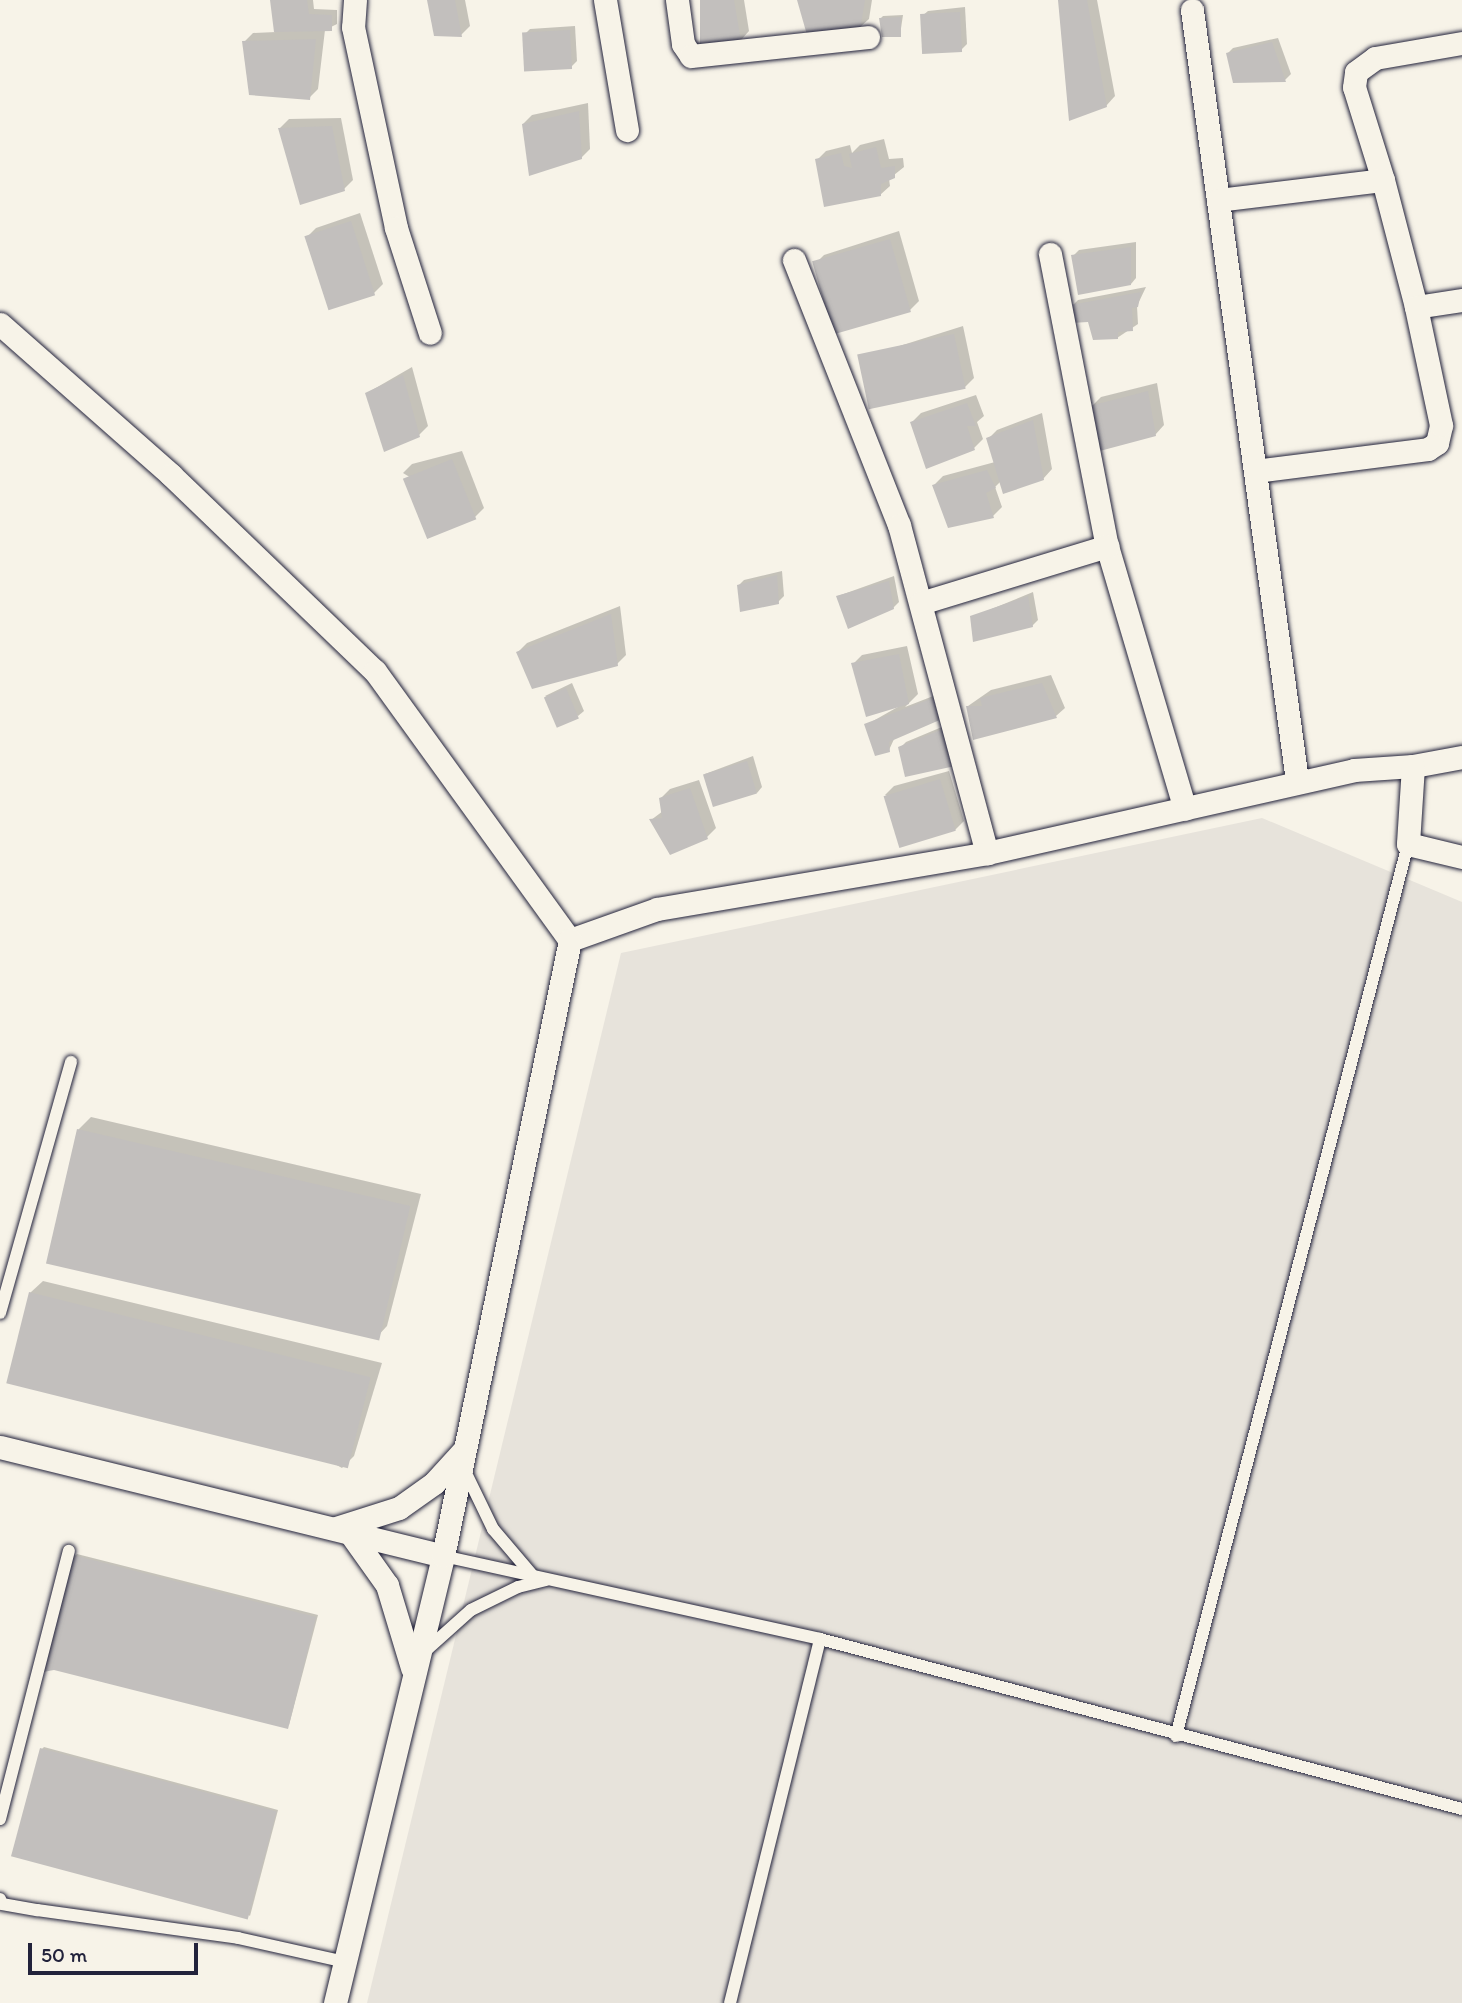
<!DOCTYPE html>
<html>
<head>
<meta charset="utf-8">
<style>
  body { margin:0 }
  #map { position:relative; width:1462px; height:2003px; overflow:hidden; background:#f7f3e8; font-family:Itim,sans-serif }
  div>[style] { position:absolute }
  .built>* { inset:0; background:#e7e3db }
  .shadow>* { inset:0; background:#0003 }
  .building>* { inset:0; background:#c2bfbd; transform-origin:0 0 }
  .roads { filter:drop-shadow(0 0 2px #22223b) drop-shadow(0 0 2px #22223b) }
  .lane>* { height:12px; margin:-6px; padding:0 6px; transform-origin:6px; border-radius:6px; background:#f7f3e8 }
  .street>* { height:23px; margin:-11.5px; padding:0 11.5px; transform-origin:11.5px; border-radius:11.5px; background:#f7f3e8 }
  span { translate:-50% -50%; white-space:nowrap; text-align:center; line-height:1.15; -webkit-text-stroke:7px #f7f3e8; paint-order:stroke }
  .scale { position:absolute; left:28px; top:1943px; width:170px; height:32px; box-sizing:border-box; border:4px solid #22223b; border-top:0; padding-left:9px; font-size:21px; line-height:24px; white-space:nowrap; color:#22223b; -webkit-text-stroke:5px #f7f3e8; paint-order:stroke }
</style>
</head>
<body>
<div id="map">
  <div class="built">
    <div style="clip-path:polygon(1262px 818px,1462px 902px,1462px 2003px,367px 2003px,621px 953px)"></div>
  </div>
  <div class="shadow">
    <div style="clip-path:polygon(271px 0,313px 0,314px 9px,337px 10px,337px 24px,325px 30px,318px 89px,309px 98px,244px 42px,253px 33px,276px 32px)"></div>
    <div style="clip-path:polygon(429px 0,465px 0,470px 26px,461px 35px)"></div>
    <div style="clip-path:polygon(701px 0,744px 0,749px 31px,741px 40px)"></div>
    <div style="clip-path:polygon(799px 0,872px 0,869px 19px,859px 28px)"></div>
    <div style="clip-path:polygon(1059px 0,1097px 0,1115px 96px,1106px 106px)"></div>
    <div style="clip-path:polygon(965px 7px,967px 44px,961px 50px,922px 16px,928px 11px)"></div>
    <div style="clip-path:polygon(903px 15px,900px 35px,881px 18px,883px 16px)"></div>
    <div style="clip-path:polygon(575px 26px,577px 61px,571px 67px,524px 35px,530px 29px)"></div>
    <div style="clip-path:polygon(1278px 38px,1291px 74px,1285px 80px,1228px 53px,1233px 48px)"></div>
    <div style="clip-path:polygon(588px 103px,590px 149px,581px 158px,523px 124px,532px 115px)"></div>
    <div style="clip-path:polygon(341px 118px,353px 180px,344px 189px,280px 128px,289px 119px)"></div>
    <div style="clip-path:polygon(884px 139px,889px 159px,903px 158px,904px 167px,889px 179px,890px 186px,880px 195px,817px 160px,826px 151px,850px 145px,852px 153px,860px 145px)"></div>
    <div style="clip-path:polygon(360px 213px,383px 284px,374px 293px,307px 237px,316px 228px)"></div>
    <div style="clip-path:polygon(899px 231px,919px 301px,910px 310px,815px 264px,824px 255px)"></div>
    <div style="clip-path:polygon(1136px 242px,1136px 278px,1131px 284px,1073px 256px,1079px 250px)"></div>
    <div style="clip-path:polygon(1146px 287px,1137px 306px,1138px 324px,1117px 338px,1072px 306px,1078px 300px)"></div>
    <div style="clip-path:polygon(963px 326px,974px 378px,965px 387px,862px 364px,871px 355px)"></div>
    <div style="clip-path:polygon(412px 367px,428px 426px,419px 435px,367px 393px)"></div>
    <div style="clip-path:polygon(1157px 383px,1164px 425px,1155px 435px,1092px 406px,1101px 397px)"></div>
    <div style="clip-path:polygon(976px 395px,984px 416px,977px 422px,983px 439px,974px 448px,912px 422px,921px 413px)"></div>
    <div style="clip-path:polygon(1042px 413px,1052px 469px,1043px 479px,1001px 481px,995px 487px,1002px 507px,993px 516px,934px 485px,943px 476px,995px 462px,988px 439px,997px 430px)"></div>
    <div style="clip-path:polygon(462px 451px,484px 508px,475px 517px,403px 473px,412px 464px)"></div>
    <div style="clip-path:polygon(782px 571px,784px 596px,778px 602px,739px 585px,744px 580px)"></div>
    <div style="clip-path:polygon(894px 576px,899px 602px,893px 608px,838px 596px)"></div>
    <div style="clip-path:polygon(1033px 592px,1038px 620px,1032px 626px,972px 617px)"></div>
    <div style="clip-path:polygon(620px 606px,626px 655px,617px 664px,518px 652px,527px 643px)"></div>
    <div style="clip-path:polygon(907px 646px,918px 694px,905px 707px,941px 693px,895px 737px,889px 750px,866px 725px,903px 704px,853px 664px,862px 655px)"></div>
    <div style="clip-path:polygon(1051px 675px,1065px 708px,1056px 716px,968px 706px,991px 690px)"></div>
    <div style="clip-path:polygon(572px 683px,584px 711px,578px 716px,545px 696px)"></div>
    <div style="clip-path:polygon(949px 724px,954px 764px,900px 748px,906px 742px)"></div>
    <div style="clip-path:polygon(753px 756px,762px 787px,757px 793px,705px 774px)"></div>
    <div style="clip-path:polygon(949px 771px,964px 821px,955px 830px,885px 795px,894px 786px)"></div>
    <div style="clip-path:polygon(699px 780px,716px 828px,707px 837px,651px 820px,663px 811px,661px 798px,670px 789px)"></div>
    <div style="clip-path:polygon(91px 1117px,421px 1194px,387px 1326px,375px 1339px,78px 1130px)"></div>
    <div style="clip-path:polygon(43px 1281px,382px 1363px,354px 1456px,342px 1468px,30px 1293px)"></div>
    <div style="clip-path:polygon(77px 1554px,318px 1615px,289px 1725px,75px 1556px)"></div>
    <div style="clip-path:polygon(44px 1747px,278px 1810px,250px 1916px,42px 1749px)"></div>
  </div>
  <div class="building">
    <div style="clip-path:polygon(270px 0,307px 0,309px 14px,332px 15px,332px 31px,274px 32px)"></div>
    <div style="clip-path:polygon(427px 0,455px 0,462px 37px,434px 36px)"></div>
    <div style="clip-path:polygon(700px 0,734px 0,741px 41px,700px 45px)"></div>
    <div style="clip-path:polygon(797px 0,865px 0,860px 30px,807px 35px)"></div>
    <div style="clip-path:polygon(1058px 0,1087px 0,1107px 107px,1069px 121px)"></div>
    <div style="left:960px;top:12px;width:40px;height:40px;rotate:87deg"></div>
    <div style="clip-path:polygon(901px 17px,901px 37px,882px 37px,879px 18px)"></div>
    <div style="left:570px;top:30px;width:39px;height:48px;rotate:87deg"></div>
    <div style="clip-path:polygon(316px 39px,310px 100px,249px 95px,242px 41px)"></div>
    <div style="clip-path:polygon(1272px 42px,1286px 82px,1233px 83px,1226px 53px)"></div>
    <div style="clip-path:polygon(579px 111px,582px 159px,529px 176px,522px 124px)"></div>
    <div style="clip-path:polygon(332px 126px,345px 191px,300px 205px,278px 128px)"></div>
    <div style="clip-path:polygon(876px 147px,881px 168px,895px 166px,895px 178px,881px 184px,881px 196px,824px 207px,815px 159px,841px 153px,844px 166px,852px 168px,849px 154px)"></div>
    <div style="left:351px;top:221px;width:78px;height:49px;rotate:72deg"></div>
    <div style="left:890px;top:239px;width:76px;height:81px;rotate:74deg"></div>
    <div style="clip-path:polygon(1131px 247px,1131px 285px,1078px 295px,1071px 255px)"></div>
    <div style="clip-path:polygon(1141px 292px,1138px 307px,1132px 308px,1133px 331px,1118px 332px,1118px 339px,1093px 340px,1088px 322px,1071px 323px,1071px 305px)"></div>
    <div style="left:954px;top:334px;width:56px;height:99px;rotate:78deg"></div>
    <div style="clip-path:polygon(403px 375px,420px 437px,384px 452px,365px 393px)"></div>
    <div style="clip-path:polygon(1148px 391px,1156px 436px,1096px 452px,1090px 406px)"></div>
    <div style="clip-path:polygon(967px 403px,976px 426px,967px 426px,975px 450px,926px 469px,910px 422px)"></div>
    <div style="clip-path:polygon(1033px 420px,1044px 480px,1003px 494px,986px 438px)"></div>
    <div style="left:452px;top:459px;width:65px;height:53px;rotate:68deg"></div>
    <div style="clip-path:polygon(987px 470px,996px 488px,986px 493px,994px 518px,948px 528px,932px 485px)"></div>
    <div style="clip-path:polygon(777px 575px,779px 604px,740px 612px,737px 585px)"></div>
    <div style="clip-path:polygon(889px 581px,894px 609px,848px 629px,836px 596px)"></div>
    <div style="clip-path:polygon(1028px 596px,1033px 627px,973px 642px,970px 616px)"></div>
    <div style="clip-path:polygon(611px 614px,618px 666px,532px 689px,516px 652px)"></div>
    <div style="clip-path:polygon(899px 654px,909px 704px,866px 717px,851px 663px)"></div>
    <div style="clip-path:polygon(1042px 683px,1057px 718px,973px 740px,966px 706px,982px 706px,980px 698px)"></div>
    <div style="left:566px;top:688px;width:33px;height:24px;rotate:67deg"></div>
    <div style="clip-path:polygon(936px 697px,942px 719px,889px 742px,890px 752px,875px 756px,864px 724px)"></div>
    <div style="clip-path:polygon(943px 729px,955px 766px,905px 777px,898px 747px)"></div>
    <div style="left:747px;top:761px;width:34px;height:46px;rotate:73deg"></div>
    <div style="left:940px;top:779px;width:54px;height:59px;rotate:73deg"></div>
    <div style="clip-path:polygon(690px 788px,708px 839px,670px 855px,649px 819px,662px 818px,659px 798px)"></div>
    <div style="left:77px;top:1129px;width:342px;height:138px;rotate:13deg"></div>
    <div style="left:29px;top:1292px;width:352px;height:94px;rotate:14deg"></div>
    <div style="clip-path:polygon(73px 1555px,316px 1617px,288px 1729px,54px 1670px,43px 1672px)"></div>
    <div style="left:40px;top:1748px;width:245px;height:112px;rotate:15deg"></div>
  </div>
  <div class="roads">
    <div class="lane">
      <div style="left:0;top:1313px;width:261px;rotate:-74.2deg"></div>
      <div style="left:464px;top:1469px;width:67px;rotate:64.2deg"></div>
      <div style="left:493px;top:1529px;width:62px;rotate:49.6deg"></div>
      <div style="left:443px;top:1556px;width:386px;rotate:12.4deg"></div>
      <div style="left:820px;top:1639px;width:664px;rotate:14.83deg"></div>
      <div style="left:423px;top:1653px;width:64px;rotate:-41.9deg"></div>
      <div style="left:471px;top:1610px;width:52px;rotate:-26.1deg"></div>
      <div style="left:518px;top:1587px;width:29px;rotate:-14deg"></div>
      <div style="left:1176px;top:1736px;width:922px;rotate:-75.42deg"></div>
      <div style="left:0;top:1819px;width:277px;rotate:-75.6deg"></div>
      <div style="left:0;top:1899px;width:5px;rotate:68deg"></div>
      <div style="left:2px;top:1904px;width:36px;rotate:10deg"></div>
      <div style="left:37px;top:1910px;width:203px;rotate:7.9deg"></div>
      <div style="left:238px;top:1938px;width:110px;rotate:12.6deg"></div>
      <div style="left:730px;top:2003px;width:375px;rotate:-76.1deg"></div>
    </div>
    <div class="street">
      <div style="left:355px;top:0;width:27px;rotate:94deg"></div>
      <div style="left:353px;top:27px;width:206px;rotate:77.9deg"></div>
      <div style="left:396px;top:228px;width:110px;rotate:72.1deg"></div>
      <div style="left:605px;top:0;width:132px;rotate:80.4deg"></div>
      <div style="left:677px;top:0;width:44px;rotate:82.2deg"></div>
      <div style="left:683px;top:44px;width:14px;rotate:56deg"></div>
      <div style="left:691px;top:56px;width:178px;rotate:-6.1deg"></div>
      <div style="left:1192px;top:10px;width:778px;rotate:82.24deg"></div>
      <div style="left:1383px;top:180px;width:97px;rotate:-107.3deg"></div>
      <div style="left:1354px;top:87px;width:15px;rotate:-82deg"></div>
      <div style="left:1356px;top:72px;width:24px;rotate:-36deg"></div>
      <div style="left:1375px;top:58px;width:88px;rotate:-9.8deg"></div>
      <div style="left:1218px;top:200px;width:166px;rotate:-6.9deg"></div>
      <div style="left:1383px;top:180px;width:131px;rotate:75.4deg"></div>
      <div style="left:1416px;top:307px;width:47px;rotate:-8.7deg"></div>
      <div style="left:1050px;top:254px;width:298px;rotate:79deg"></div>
      <div style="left:1107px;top:546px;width:274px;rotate:73.5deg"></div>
      <div style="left:794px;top:260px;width:285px;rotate:68.4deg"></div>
      <div style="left:899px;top:525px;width:340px;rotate:75deg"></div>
      <div style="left:0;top:324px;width:228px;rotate:41.4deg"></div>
      <div style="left:171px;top:475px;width:283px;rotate:43.9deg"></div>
      <div style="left:375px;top:671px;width:332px;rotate:54.1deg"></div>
      <div style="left:1255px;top:471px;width:174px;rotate:-7.2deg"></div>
      <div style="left:1428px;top:449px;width:11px;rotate:-34deg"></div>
      <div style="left:1437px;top:443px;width:18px;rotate:-77deg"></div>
      <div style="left:1441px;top:425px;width:121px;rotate:-102deg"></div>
      <div style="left:921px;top:603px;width:195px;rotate:-17deg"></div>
      <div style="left:1413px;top:766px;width:50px;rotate:-10.4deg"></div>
      <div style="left:570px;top:940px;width:92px;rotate:-19.6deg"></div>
      <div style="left:657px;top:909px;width:335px;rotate:-9.6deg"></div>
      <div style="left:987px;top:853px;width:376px;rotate:-12.7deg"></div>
      <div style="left:1354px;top:770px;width:59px;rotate:-3.9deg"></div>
      <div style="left:1413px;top:766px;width:78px;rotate:93.7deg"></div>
      <div style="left:1408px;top:844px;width:56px;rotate:13.5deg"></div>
      <div style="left:0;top:1447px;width:456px;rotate:13.8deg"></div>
      <div style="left:336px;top:1528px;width:66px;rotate:-17.6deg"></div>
      <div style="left:399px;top:1508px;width:43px;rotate:-35.5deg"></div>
      <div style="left:434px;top:1483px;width:45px;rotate:-47.7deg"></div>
      <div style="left:350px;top:1533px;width:64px;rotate:54.6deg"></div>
      <div style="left:387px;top:1585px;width:87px;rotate:73.2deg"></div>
      <div style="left:335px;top:2003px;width:460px;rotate:-76.4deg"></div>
      <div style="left:443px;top:1556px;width:629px;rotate:-78.35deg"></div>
    </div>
  </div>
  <div class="scale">50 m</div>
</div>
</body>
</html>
